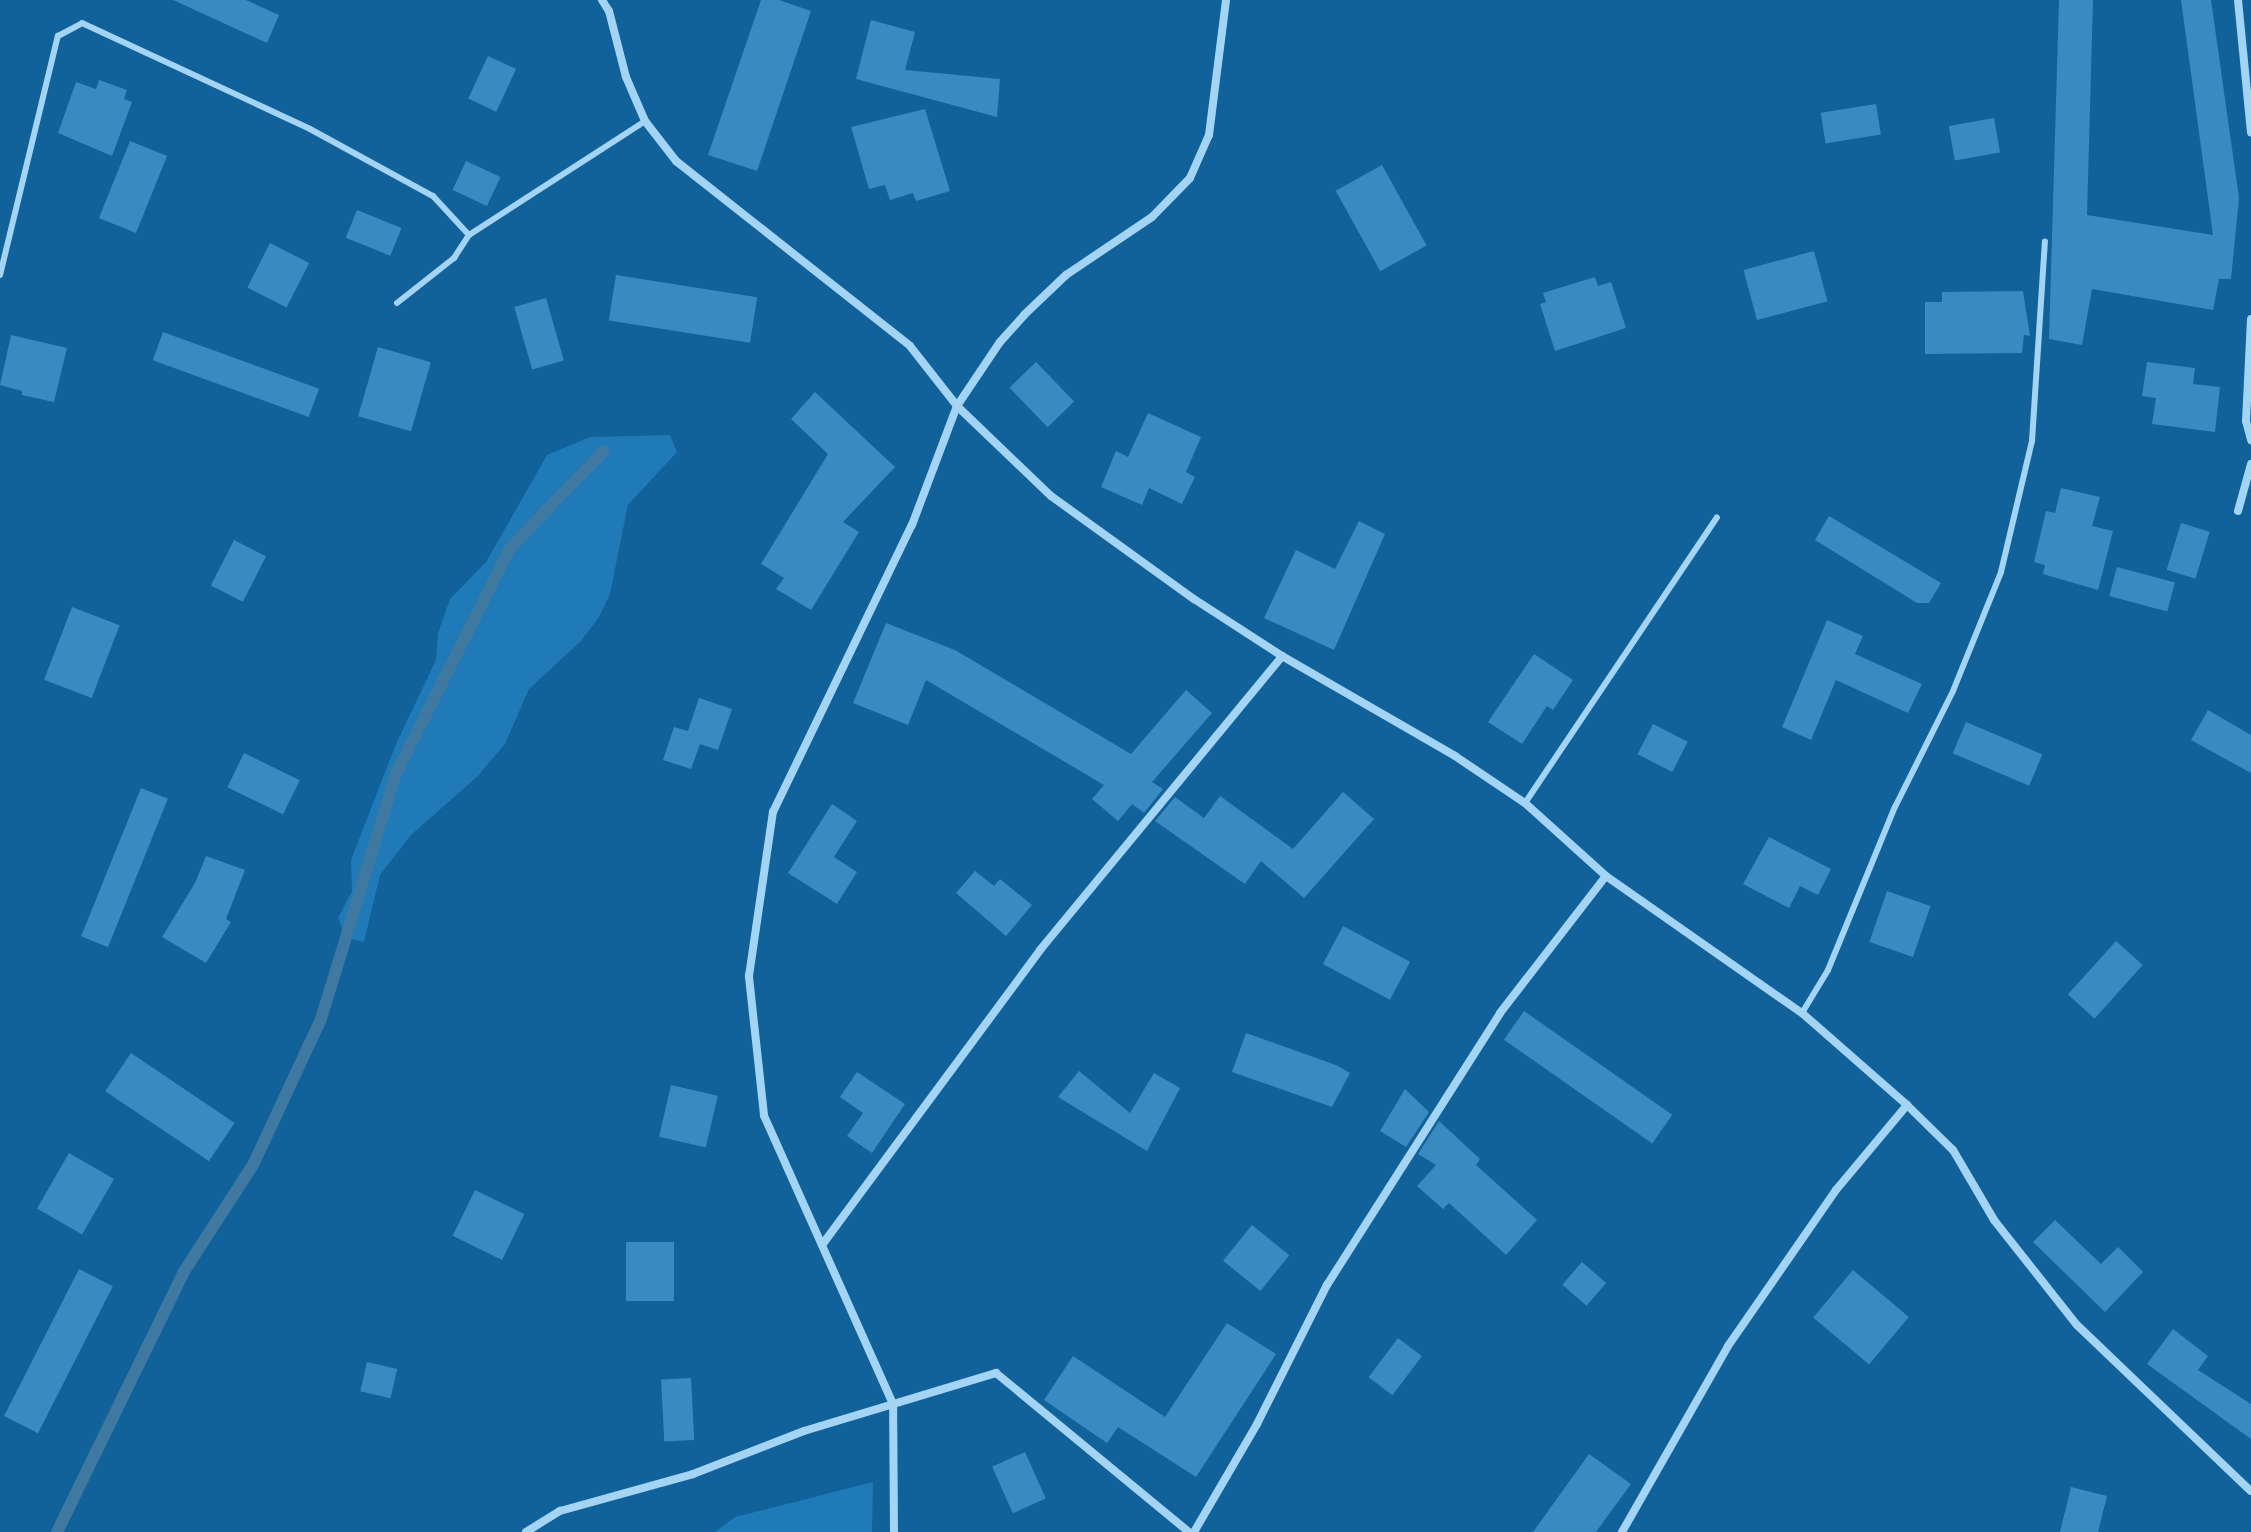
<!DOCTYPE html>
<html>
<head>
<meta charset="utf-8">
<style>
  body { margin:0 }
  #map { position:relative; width:2251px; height:1532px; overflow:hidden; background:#11619a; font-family:"Work Sans",sans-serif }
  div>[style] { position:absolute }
  .green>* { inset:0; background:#1f7ab7 }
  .stream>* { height:12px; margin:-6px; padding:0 6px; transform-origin:6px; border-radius:6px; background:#3f78a0 }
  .building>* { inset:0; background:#398ac1; transform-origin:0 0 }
  .lane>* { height:6px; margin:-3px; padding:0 3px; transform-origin:3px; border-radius:3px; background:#a3d4f4 }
  .street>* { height:8px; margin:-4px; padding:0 4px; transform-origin:4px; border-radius:4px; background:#a3d4f4 }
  span { translate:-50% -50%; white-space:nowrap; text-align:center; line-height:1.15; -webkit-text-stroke:8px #11619a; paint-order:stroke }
</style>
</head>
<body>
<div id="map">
  <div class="green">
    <div style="clip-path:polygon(670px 435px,677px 452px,628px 505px,610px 594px,599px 617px,581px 641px,529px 689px,505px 744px,477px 777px,411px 835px,380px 875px,364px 942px,346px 938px,338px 918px,352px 891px,351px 860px,396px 744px,436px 660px,438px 633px,450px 599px,486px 562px,547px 455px,590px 437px)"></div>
    <div style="clip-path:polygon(873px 1482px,872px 1532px,715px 1532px,735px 1517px)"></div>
  </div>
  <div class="stream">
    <div style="left:57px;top:1532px;width:292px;rotate:-64deg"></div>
    <div style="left:185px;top:1270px;width:125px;rotate:-57.1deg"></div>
    <div style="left:253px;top:1165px;width:161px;rotate:-65deg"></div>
    <div style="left:321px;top:1019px;width:256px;rotate:-73deg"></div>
    <div style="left:396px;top:774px;width:253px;rotate:-63.2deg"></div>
    <div style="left:510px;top:548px;width:135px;rotate:-45.9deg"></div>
  </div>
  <div class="building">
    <div style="clip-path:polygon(173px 0,246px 0,279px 15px,267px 43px)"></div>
    <div style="clip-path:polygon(761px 0,779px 0,811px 11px,757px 171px,708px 155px)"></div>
    <div style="clip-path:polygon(2059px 0,2093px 0,2087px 215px,2213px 235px,2181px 0,2211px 0,2239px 198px,2231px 279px,2219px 279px,2213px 310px,2092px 289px,2082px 345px,2049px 339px)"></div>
    <div style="clip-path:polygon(871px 20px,915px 32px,905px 70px,1000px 79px,997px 117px,856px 79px)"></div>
    <div style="left:488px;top:56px;width:31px;height:47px;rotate:25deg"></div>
    <div style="clip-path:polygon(99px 80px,127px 90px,124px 99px,132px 102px,112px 156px,58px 133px,76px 82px,96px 89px)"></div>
    <div style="left:1876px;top:104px;width:31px;height:56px;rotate:81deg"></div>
    <div style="clip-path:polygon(925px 109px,950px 191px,916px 201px,913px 193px,890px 200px,885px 185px,869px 189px,851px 127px)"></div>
    <div style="left:1994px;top:118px;width:35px;height:46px;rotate:80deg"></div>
    <div style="left:130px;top:141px;width:40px;height:83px;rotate:22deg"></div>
    <div style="left:466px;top:161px;width:38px;height:32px;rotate:25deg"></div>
    <div style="left:1382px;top:165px;width:92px;height:53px;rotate:61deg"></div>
    <div style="left:357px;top:210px;width:48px;height:30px;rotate:22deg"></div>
    <div style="left:270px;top:243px;width:44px;height:50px;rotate:27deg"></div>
    <div style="left:1814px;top:251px;width:52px;height:73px;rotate:75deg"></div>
    <div style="left:616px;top:275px;width:143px;height:46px;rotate:9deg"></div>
    <div style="clip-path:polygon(1595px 277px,1598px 286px,1611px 282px,1626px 328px,1555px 351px,1540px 304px,1546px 302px,1543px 293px)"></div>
    <div style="clip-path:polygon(2023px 291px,2030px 336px,2024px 335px,2022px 353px,1925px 354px,1925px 302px,1942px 302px,1942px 292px)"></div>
    <div style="left:546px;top:298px;width:65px;height:33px;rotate:74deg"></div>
    <div style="left:163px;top:332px;width:166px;height:30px;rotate:20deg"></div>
    <div style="clip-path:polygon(11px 335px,67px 348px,54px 402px,22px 395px,22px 391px,0 385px)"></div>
    <div style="left:378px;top:347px;width:55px;height:72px;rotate:16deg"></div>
    <div style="left:1036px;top:362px;width:55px;height:37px;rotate:46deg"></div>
    <div style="clip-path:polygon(2147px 362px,2195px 368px,2193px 384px,2220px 387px,2215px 432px,2152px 424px,2156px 398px,2142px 396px)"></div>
    <div style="clip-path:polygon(815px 392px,895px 467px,843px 522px,859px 532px,811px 610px,776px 589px,784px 578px,761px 564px,828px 454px,791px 419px)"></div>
    <div style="clip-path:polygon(1148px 413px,1201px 437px,1186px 472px,1195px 477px,1182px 504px,1149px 488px,1142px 505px,1101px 487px,1116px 451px,1128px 457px)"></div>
    <div style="clip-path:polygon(2061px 488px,2100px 497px,2092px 526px,2113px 531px,2098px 590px,2043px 574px,2045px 565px,2034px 562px,2046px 511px,2055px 513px)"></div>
    <div style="clip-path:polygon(1829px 516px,1941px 583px,1929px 603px,1917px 603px,1815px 540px)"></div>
    <div style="clip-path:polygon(1359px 521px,1385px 534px,1334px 650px,1264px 618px,1296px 550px,1335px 569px)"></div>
    <div style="left:2181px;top:523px;width:30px;height:49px;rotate:17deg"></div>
    <div style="left:234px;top:540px;width:36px;height:51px;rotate:27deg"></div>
    <div style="left:2117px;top:567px;width:60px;height:30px;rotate:15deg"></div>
    <div style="left:72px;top:607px;width:51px;height:78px;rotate:21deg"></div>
    <div style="clip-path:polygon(1827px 620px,1863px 636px,1855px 654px,1922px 684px,1908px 713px,1836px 680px,1811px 740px,1782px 727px)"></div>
    <div style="clip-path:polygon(886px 623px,955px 650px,1131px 754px,1186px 690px,1212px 713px,1152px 782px,1163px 789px,1144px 813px,1132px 804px,1118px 821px,1092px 799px,1104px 785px,926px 680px,908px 725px,853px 703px)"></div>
    <div style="clip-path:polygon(1534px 654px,1573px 680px,1553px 710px,1547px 706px,1522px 744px,1488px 722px)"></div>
    <div style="clip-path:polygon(699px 698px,732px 709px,718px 750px,700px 744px,691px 769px,663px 760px,674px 727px,688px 731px)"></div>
    <div style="clip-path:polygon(2208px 710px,2251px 735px,2251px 773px,2191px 740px)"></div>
    <div style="left:1966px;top:722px;width:83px;height:34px;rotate:23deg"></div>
    <div style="left:1653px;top:724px;width:39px;height:34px;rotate:27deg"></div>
    <div style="left:244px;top:753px;width:62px;height:38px;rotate:26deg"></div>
    <div style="left:141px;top:788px;width:29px;height:160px;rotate:22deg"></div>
    <div style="clip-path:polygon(1343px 792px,1374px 819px,1304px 898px,1261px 861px,1245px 884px,1155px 821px,1175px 797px,1204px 818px,1220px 796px,1293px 849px)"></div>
    <div style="clip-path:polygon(832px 804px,857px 821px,834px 857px,857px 872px,837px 904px,788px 873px)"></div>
    <div style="clip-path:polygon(1769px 837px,1831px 869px,1818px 895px,1800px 886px,1789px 908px,1743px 884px)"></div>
    <div style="clip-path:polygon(206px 856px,245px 870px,226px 919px,231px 922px,206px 963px,162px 937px,195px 883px)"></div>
    <div style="clip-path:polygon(975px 871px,994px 886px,1000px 879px,1032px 905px,1006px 936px,956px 893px)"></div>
    <div style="left:1887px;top:891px;width:46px;height:54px;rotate:19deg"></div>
    <div style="left:1343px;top:926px;width:76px;height:43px;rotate:28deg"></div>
    <div style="left:2116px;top:941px;width:36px;height:72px;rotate:42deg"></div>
    <div style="left:1524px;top:1011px;width:181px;height:35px;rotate:35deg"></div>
    <div style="clip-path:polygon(1246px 1033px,1336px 1065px,1350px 1073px,1332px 1107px,1232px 1072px)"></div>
    <div style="left:131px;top:1053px;width:125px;height:46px;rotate:34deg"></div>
    <div style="clip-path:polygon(1079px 1071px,1130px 1113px,1154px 1073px,1180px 1088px,1147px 1151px,1058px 1097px)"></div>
    <div style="clip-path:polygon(857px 1072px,905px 1104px,872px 1153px,847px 1136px,863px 1113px,840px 1097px)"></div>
    <div style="left:671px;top:1085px;width:48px;height:53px;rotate:13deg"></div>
    <div style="clip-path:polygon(1405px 1089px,1429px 1112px,1406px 1147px,1380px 1131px)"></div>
    <div style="clip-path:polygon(1439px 1121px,1480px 1159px,1476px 1165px,1537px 1220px,1506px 1255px,1449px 1203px,1443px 1209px,1417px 1186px,1436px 1165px,1418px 1154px)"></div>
    <div style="left:69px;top:1153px;width:52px;height:64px;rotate:30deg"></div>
    <div style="left:475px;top:1190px;width:55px;height:51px;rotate:26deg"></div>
    <div style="clip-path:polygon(2055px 1220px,2101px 1264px,2118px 1247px,2143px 1272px,2105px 1312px,2033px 1242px)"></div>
    <div style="left:1252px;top:1225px;width:48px;height:46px;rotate:39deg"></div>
    <div style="left:626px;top:1242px;width:48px;height:59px"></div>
    <div style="left:1582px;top:1262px;width:32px;height:30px;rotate:41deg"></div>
    <div style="left:79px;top:1269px;width:38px;height:165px;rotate:27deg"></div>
    <div style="left:1853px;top:1270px;width:73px;height:62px;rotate:40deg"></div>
    <div style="clip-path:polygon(1227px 1323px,1276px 1354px,1196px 1477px,1118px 1427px,1107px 1443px,1044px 1400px,1073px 1356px,1165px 1417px)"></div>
    <div style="clip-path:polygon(2173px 1329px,2208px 1356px,2198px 1370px,2251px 1404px,2251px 1439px,2147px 1364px)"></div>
    <div style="left:1398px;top:1338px;width:30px;height:49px;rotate:37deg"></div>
    <div style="left:367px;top:1362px;width:31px;height:30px;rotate:13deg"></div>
    <div style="left:691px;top:1378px;width:62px;height:30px;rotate:87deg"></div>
    <div style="left:1025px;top:1452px;width:51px;height:36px;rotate:66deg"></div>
    <div style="clip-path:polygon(1589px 1454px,1631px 1484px,1596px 1532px,1533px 1532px)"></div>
    <div style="clip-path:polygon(2071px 1487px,2107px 1496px,2098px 1532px,2060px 1532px)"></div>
  </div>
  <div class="lane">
    <div style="left:0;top:275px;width:246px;rotate:-76.4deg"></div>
    <div style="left:58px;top:36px;width:27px;rotate:-28deg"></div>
    <div style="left:82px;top:23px;width:251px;rotate:24.9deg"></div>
    <div style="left:310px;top:129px;width:140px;rotate:28.6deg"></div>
    <div style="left:433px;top:196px;width:53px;rotate:47.3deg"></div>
    <div style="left:397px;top:303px;width:73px;rotate:-38.3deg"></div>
    <div style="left:454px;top:258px;width:27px;rotate:-57deg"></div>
    <div style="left:469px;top:235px;width:210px;rotate:-32.9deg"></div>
    <div style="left:1525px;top:803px;width:344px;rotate:-56.1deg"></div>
    <div style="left:1802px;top:1013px;width:50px;rotate:-58.8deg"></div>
    <div style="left:1828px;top:970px;width:176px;rotate:-67.7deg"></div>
    <div style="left:1895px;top:807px;width:130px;rotate:-63.4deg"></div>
    <div style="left:1953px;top:691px;width:128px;rotate:-68deg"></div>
    <div style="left:2001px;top:572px;width:135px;rotate:-76.7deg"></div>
    <div style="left:2032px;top:441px;width:200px;rotate:-86.3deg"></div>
  </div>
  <div class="street">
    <div style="left:602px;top:0;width:13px;rotate:58deg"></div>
    <div style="left:609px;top:11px;width:68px;rotate:75.6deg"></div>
    <div style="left:626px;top:77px;width:48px;rotate:66.6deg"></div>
    <div style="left:645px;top:121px;width:51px;rotate:52.2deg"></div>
    <div style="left:676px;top:161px;width:298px;rotate:38.3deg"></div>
    <div style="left:910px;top:346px;width:76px;rotate:51.9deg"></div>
    <div style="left:957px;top:406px;width:130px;rotate:43.8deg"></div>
    <div style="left:1051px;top:496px;width:176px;rotate:35.8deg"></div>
    <div style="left:1194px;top:599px;width:105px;rotate:32.9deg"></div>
    <div style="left:1282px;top:656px;width:200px;rotate:30deg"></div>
    <div style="left:1455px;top:756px;width:84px;rotate:33.9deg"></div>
    <div style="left:1525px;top:803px;width:109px;rotate:42deg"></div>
    <div style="left:1606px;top:876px;width:239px;rotate:35deg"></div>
    <div style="left:1802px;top:1013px;width:140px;rotate:41.2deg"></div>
    <div style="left:1907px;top:1105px;width:64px;rotate:44.4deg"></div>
    <div style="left:1953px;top:1150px;width:81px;rotate:59.6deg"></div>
    <div style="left:1994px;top:1220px;width:134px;rotate:51.7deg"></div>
    <div style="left:2077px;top:1325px;width:240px;rotate:43.7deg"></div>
    <div style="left:2238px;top:0;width:133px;rotate:84.4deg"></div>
    <div style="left:2251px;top:319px;width:102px;rotate:92.8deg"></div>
    <div style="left:2246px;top:421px;width:20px;rotate:75deg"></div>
    <div style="left:2238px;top:511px;width:49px;rotate:-74.5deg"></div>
    <div style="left:822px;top:1245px;width:367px;rotate:-53.5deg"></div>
    <div style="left:1040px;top:950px;width:381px;rotate:-50.5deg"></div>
    <div style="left:526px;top:1532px;width:40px;rotate:-32deg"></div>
    <div style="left:560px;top:1511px;width:138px;rotate:-15.5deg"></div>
    <div style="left:693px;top:1474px;width:119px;rotate:-21.2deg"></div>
    <div style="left:804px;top:1431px;width:201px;rotate:-16.8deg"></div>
    <div style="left:996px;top:1373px;width:250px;rotate:39.5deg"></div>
    <div style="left:894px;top:1532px;width:128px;rotate:-90.4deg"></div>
    <div style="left:893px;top:1404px;width:316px;rotate:-114.1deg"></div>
    <div style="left:764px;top:1115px;width:140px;rotate:-96.2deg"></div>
    <div style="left:749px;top:976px;width:166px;rotate:-81.7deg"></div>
    <div style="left:773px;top:812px;width:319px;rotate:-64.2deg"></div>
    <div style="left:912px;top:525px;width:127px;rotate:-69.3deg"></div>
    <div style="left:957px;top:406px;width:77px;rotate:-56.1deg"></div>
    <div style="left:1000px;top:342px;width:36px;rotate:-48deg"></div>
    <div style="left:1024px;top:315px;width:58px;rotate:-43.6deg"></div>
    <div style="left:1066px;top:275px;width:104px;rotate:-34deg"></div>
    <div style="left:1152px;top:217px;width:54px;rotate:-45.7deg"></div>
    <div style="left:1190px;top:178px;width:47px;rotate:-66.2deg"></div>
    <div style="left:1209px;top:135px;width:136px;rotate:-82.8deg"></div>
    <div style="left:1194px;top:1532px;width:125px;rotate:-59.7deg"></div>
    <div style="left:1257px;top:1424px;width:156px;rotate:-63.3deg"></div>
    <div style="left:1327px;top:1285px;width:322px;rotate:-57.5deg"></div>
    <div style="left:1500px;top:1013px;width:173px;rotate:-52.3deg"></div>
    <div style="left:1622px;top:1532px;width:214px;rotate:-60.3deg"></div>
    <div style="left:1728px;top:1346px;width:190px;rotate:-55.3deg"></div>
    <div style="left:1836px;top:1190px;width:111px;rotate:-50.1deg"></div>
  </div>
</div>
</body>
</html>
